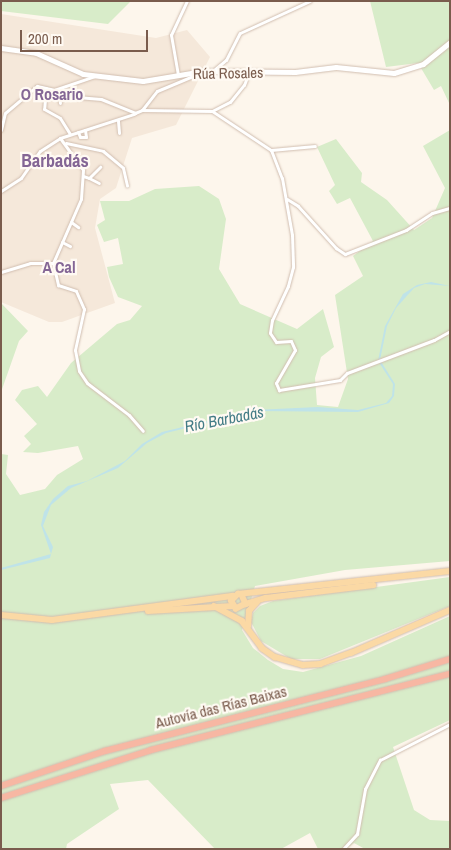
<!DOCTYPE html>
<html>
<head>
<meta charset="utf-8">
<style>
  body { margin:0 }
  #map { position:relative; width:451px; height:850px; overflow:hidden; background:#fdf6ec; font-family:"Archivo Narrow",sans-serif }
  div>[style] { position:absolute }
  .residential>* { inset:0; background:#f5e8da }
  .green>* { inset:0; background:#d8ecc9 }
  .water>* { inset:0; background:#bfe3e8 }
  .roads { filter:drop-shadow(0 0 1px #d1beb0) drop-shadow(0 0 1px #d1beb0) }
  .street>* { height:3px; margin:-1.5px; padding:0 1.5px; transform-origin:1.5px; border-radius:1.5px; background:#fff }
  .secondary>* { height:5px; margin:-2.5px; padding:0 2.5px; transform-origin:2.5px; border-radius:2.5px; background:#fff }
  .primary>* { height:5.5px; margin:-2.75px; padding:0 2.75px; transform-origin:2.75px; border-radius:2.75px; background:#fbd9a5 }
  .highway>* { height:6px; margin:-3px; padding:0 3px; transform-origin:3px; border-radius:3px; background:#f7b7a3 }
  span { translate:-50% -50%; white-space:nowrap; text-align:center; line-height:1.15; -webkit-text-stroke:4.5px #fffaf3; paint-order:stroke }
  .street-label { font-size:15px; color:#7a5c4d }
  .neighbourhood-label { font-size:16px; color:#846695; font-weight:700 }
  .water-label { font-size:16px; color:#437c86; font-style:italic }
  .quarter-label { font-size:18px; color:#846695; font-weight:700 }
  .frame { position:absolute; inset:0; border:2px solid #7a5c4d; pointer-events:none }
  .scale { position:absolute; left:20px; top:30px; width:128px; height:22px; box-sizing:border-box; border:2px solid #7a5c4d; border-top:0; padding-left:6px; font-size:15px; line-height:18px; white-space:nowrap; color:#7a5c4d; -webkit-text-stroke:4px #fffaf3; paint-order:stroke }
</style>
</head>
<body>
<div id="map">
  <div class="residential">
    <div style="clip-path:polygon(1px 14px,156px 38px,187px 30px,210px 57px,176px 125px,132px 138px,116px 188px,100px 199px,95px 228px,115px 303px,62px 322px,49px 322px,1px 302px)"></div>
  </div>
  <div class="green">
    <div style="clip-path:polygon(1px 1px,131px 1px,108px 24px,1px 11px)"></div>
    <div style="clip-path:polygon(370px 1px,450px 1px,450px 105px,441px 86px,434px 90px,418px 63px,386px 67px)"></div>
    <div style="clip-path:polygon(450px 130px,450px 561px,345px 570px,255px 586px,242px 630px,253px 648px,268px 660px,283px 669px,303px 672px,361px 656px,450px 616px,450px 720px,393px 747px,414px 810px,430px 820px,450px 821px,450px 849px,365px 849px,354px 843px,346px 849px,318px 849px,310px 833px,281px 849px,215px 849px,148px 780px,110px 784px,119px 809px,67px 844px,66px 849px,1px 849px,1px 454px,8px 455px,6px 474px,20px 495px,45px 489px,57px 475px,83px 459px,78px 446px,38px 453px,23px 452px,31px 444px,24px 436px,37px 424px,15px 400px,22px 390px,38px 386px,47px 397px,71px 363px,117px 324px,130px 320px,142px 306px,118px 297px,109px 277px,107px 267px,123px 264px,118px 238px,104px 242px,97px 225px,105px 220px,100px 201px,129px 201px,155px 189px,199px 186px,219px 199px,226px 219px,219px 269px,240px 304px,297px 329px,323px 309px,334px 347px,321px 357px,315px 378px,317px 405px,338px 407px,348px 379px,335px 295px,363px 276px,353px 256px,373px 241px,350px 198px,337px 204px,329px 191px,335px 185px,317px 147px,336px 139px,362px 173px,361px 182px,387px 200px,414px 230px,432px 218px,445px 188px,423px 146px)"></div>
    <div style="clip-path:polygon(1px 303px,28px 331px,19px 341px,1px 392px)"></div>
    <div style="clip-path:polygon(450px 577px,450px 606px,320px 659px,291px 659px,261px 641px,251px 622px,253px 613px,260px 606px,273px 601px)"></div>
  </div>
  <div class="water">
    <div style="clip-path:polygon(431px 282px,450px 286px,425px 284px,414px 288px,396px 308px,387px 326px,380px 360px,395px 384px,394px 396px,389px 403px,358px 412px,257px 411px,166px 433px,147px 443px,118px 468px,71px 488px,51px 505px,43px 526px,53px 547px,50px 558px,1px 570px,1px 568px,51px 554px,41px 525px,44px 512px,53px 499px,68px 486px,87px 481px,125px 461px,142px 444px,162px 432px,254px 410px,318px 407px,358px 410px,386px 403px,392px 396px,393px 384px,378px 361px,385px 326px,403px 294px,417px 285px)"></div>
  </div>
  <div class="roads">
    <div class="street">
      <div style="left:214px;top:70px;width:16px;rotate:-40deg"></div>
      <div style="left:226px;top:60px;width:30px;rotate:-63deg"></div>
      <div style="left:240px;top:33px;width:77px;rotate:-24.6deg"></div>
      <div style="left:178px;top:75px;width:41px;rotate:-99.9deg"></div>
      <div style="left:171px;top:35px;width:38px;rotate:-65deg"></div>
      <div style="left:46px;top:88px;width:21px;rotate:95deg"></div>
      <div style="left:44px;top:109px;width:18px;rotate:29deg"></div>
      <div style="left:60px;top:118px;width:19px;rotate:58deg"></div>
      <div style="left:54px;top:90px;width:24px;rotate:17deg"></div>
      <div style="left:77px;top:97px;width:24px;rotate:5deg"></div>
      <div style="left:101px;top:99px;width:37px;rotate:22deg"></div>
      <div style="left:135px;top:113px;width:8px;rotate:-23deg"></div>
      <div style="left:142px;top:110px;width:70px;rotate:0.8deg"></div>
      <div style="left:212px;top:111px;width:20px;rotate:-27deg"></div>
      <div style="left:230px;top:102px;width:22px;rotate:-51deg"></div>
      <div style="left:244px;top:85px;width:14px;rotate:-69deg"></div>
      <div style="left:59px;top:92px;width:11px;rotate:85deg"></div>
      <div style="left:142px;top:110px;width:24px;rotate:-52deg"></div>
      <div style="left:157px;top:91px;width:47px;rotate:-22.7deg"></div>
      <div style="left:212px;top:111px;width:71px;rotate:33.5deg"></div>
      <div style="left:271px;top:150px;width:30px;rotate:69deg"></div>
      <div style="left:282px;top:178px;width:58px;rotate:80deg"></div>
      <div style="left:292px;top:235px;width:32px;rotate:88deg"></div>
      <div style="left:293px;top:267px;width:20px;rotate:105deg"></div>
      <div style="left:288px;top:286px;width:38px;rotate:115deg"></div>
      <div style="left:272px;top:320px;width:13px;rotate:99deg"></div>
      <div style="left:270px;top:333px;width:11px;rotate:56deg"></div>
      <div style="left:276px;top:342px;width:15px;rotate:-4deg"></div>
      <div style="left:291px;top:341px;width:10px;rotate:66deg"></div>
      <div style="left:295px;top:350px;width:38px;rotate:120deg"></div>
      <div style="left:276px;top:383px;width:8px;rotate:67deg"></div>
      <div style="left:279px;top:390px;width:62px;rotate:-9.3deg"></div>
      <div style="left:340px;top:380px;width:10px;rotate:-45deg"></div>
      <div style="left:347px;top:373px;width:93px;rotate:-20.8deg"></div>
      <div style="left:434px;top:340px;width:18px;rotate:-29deg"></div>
      <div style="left:118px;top:121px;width:12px;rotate:85deg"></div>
      <div style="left:1px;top:130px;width:17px;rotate:-77deg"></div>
      <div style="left:5px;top:113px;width:42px;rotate:-40.2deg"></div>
      <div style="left:37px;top:86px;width:17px;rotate:13deg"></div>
      <div style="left:54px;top:90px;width:43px;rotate:-18.9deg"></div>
      <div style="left:78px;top:132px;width:5px;rotate:68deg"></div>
      <div style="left:80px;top:137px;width:6px"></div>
      <div style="left:86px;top:137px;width:7px;rotate:-98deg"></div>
      <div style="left:60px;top:138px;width:39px;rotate:54deg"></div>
      <div style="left:83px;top:170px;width:29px;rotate:94deg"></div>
      <div style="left:81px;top:199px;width:70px;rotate:113.6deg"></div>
      <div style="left:53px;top:263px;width:23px;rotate:77deg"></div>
      <div style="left:58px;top:285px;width:19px;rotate:18deg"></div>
      <div style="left:76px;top:291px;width:20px;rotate:66deg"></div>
      <div style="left:84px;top:309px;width:42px;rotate:102.4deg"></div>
      <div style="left:75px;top:350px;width:21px;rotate:79deg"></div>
      <div style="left:79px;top:371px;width:14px;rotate:56deg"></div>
      <div style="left:87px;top:383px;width:53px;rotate:37.3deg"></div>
      <div style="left:129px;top:415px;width:21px;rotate:49deg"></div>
      <div style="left:66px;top:143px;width:38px;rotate:12deg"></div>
      <div style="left:103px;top:151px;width:26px;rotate:40deg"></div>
      <div style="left:123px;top:168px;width:18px;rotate:77deg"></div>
      <div style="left:271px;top:150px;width:44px;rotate:-5.2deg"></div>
      <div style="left:83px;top:176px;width:6px;rotate:18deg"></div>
      <div style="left:89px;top:178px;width:16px;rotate:-45deg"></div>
      <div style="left:89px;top:178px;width:11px;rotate:27deg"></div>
      <div style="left:1px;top:191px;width:24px;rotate:-33deg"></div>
      <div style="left:21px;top:178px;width:33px;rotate:-55deg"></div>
      <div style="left:40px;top:151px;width:24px;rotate:-33deg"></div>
      <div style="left:60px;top:138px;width:78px;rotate:-18deg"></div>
      <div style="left:287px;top:199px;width:13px;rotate:32deg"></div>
      <div style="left:298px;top:206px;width:57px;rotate:47.9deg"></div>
      <div style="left:336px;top:248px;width:11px;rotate:34deg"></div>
      <div style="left:345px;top:254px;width:66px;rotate:-21.5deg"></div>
      <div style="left:406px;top:230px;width:31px;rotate:-33deg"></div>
      <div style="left:432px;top:213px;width:19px;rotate:-16deg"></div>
      <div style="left:71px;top:222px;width:9px;rotate:36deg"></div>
      <div style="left:62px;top:242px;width:9px;rotate:27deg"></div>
      <div style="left:1px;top:272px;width:30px;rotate:-17deg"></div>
      <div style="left:30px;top:263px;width:23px"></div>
      <div style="left:343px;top:849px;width:21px;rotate:-47deg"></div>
      <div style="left:357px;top:834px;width:46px;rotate:-79.9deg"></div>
      <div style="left:365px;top:789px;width:33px;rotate:-63deg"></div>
      <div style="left:380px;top:760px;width:79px;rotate:-27.2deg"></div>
    </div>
    <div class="secondary">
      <div style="left:1px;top:48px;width:35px;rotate:8deg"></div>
      <div style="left:36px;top:53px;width:51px;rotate:24.1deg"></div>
      <div style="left:83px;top:74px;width:60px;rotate:6.7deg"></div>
      <div style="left:143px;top:81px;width:61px;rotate:-9.5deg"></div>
      <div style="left:203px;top:71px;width:92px;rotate:0.6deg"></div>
      <div style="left:295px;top:72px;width:41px;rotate:-7deg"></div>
      <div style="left:336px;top:67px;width:58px;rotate:5.9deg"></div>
      <div style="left:394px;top:73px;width:30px;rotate:-17deg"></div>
      <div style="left:423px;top:64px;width:35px;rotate:-39deg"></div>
    </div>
    <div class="primary">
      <div style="left:242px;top:595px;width:10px;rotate:66deg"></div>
      <div style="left:246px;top:604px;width:11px;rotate:153deg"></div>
      <div style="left:236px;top:609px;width:9px;rotate:-122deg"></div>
      <div style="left:231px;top:601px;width:10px;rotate:-45deg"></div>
      <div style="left:238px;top:594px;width:213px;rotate:-6.2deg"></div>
      <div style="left:246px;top:604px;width:21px;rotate:-17deg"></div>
      <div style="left:266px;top:598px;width:108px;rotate:-6.9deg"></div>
      <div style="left:214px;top:606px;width:32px;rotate:28deg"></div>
      <div style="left:242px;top:621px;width:34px;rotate:53deg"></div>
      <div style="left:262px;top:648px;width:16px;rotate:35deg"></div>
      <div style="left:275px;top:657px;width:29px;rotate:16deg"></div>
      <div style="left:303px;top:665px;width:17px;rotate:-3deg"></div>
      <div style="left:320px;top:664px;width:33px;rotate:-20deg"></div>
      <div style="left:351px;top:653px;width:108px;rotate:-23.5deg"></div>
      <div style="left:148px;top:611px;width:85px;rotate:-3.4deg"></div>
      <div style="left:1px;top:615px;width:51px;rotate:5.6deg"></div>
      <div style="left:52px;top:620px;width:183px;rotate:-7.6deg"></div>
      <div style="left:248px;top:627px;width:16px;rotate:-86deg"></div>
      <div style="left:249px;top:611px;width:12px;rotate:-48deg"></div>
    </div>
    <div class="highway">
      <div style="left:1px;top:786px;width:110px;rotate:-18.6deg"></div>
      <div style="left:105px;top:751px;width:289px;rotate:-14.4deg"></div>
      <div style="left:385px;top:679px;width:68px;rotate:-17.1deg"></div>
      <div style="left:1px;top:798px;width:157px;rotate:-17.7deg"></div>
      <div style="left:151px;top:750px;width:309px;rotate:-14.3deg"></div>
    </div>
  </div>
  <div class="street-label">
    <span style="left:228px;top:73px;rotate:-1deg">Rúa Rosales</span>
    <span style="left:221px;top:707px;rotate:-14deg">Autovía das Rías Baixas</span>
  </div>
  <div class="neighbourhood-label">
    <span style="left:52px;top:94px">O Rosario</span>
    <span style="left:59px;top:267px">A Cal</span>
  </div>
  <div class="water-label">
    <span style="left:224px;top:419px;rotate:-11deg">Río Barbadás</span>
  </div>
  <div class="quarter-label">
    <span style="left:55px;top:161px">Barbadás</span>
  </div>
  <div class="frame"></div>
  <div class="scale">200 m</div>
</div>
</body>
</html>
